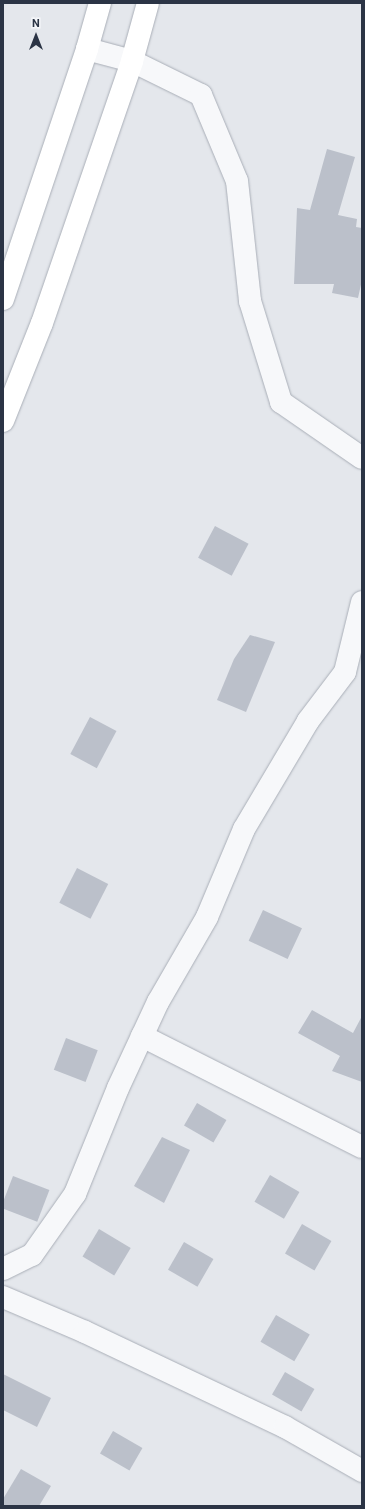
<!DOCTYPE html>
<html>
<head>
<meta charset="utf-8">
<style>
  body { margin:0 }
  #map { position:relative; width:365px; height:1509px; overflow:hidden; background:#e4e7ec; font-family:Roboto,sans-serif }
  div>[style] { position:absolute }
  .building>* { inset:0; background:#bbc0ca; transform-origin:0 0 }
  .roads { filter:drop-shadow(0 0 1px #a9aeb7) drop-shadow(0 0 1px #a9aeb7) }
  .minor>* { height:22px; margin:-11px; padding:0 11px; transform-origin:11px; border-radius:11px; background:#f7f8fa }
  .secondary>* { height:22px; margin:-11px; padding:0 11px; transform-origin:11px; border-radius:11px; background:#fff }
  span { translate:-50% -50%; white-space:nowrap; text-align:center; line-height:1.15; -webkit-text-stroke:4px #f4f6f9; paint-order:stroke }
  .frame { position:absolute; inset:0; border:4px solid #2b3445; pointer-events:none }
  .north { position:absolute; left:16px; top:16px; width:40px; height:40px; -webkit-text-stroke:3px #f4f6f9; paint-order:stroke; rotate:0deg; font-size:11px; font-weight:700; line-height:16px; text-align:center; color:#2b3445 }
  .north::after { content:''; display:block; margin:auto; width:14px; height:18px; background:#2b3445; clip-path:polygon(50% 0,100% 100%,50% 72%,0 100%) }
</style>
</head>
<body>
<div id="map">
  <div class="building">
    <div style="clip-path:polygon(327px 149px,355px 157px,338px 215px,357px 219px,356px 227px,362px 228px,362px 280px,358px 298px,332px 293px,334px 284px,294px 284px,297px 208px,310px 210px)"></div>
    <div style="left:215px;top:526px;width:38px;height:36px;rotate:28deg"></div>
    <div style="clip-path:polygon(250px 635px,275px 642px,246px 712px,217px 700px,234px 659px)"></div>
    <div style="left:90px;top:717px;width:30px;height:42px;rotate:28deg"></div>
    <div style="left:77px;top:868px;width:35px;height:39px;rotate:27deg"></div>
    <div style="left:263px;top:910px;width:43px;height:34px;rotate:25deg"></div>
    <div style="clip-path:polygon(312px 1010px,353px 1033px,362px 1016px,362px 1082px,332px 1071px,340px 1056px,298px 1033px)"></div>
    <div style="left:66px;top:1038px;width:34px;height:34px;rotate:21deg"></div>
    <div style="left:197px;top:1103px;width:34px;height:26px;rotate:30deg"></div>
    <div style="clip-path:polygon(162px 1137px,190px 1150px,164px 1203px,134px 1186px)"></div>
    <div style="left:270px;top:1175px;width:34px;height:31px;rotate:30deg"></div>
    <div style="left:13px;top:1176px;width:39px;height:34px;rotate:21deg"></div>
    <div style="left:302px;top:1224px;width:34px;height:34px;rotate:30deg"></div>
    <div style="left:99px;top:1229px;width:37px;height:32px;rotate:31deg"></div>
    <div style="left:184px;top:1242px;width:34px;height:32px;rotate:30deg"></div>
    <div style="left:276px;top:1315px;width:39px;height:31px;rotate:30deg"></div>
    <div style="left:285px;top:1372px;width:34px;height:26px;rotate:30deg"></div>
    <div style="clip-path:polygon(3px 1374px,51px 1398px,37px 1427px,3px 1410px)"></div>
    <div style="left:113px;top:1431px;width:34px;height:26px;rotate:30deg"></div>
    <div style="clip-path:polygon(21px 1469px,51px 1486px,39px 1506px,3px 1506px,3px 1499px)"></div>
  </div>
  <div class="roads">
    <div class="minor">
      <div style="left:87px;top:49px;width:47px;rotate:14.9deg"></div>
      <div style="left:132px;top:61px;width:77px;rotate:26.2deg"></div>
      <div style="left:201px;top:95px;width:93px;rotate:67.3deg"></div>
      <div style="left:237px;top:181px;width:121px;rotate:83.8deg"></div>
      <div style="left:250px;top:301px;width:106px;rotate:72.9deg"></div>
      <div style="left:281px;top:402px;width:98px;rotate:34.7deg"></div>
      <div style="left:142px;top:1036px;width:246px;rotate:26.8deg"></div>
      <div style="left:3px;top:1269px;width:32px;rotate:-26deg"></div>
      <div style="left:32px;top:1255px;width:75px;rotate:-54.8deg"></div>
      <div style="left:75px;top:1194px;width:114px;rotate:-67.9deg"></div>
      <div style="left:118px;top:1088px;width:95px;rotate:-65.1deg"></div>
      <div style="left:158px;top:1002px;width:98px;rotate:-60deg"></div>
      <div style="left:207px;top:917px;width:95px;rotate:-67.2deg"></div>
      <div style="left:244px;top:829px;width:126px;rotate:-59.3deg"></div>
      <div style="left:308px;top:721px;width:61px;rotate:-52.9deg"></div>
      <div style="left:345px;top:672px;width:72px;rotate:-76.3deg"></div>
      <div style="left:3px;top:1297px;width:89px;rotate:23.1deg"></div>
      <div style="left:85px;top:1332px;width:221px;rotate:25.4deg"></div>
      <div style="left:285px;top:1427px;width:89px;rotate:29.7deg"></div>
    </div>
    <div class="secondary">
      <div style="left:3px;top:299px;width:264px;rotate:-71.4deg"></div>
      <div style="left:87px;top:49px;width:48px;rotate:-74.2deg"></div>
      <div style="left:3px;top:421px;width:105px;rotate:-68.3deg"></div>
      <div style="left:42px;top:323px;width:277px;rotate:-71deg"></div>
      <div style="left:132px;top:61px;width:60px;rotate:-74.6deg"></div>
    </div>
  </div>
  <div class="frame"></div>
  <div class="north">N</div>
</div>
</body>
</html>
